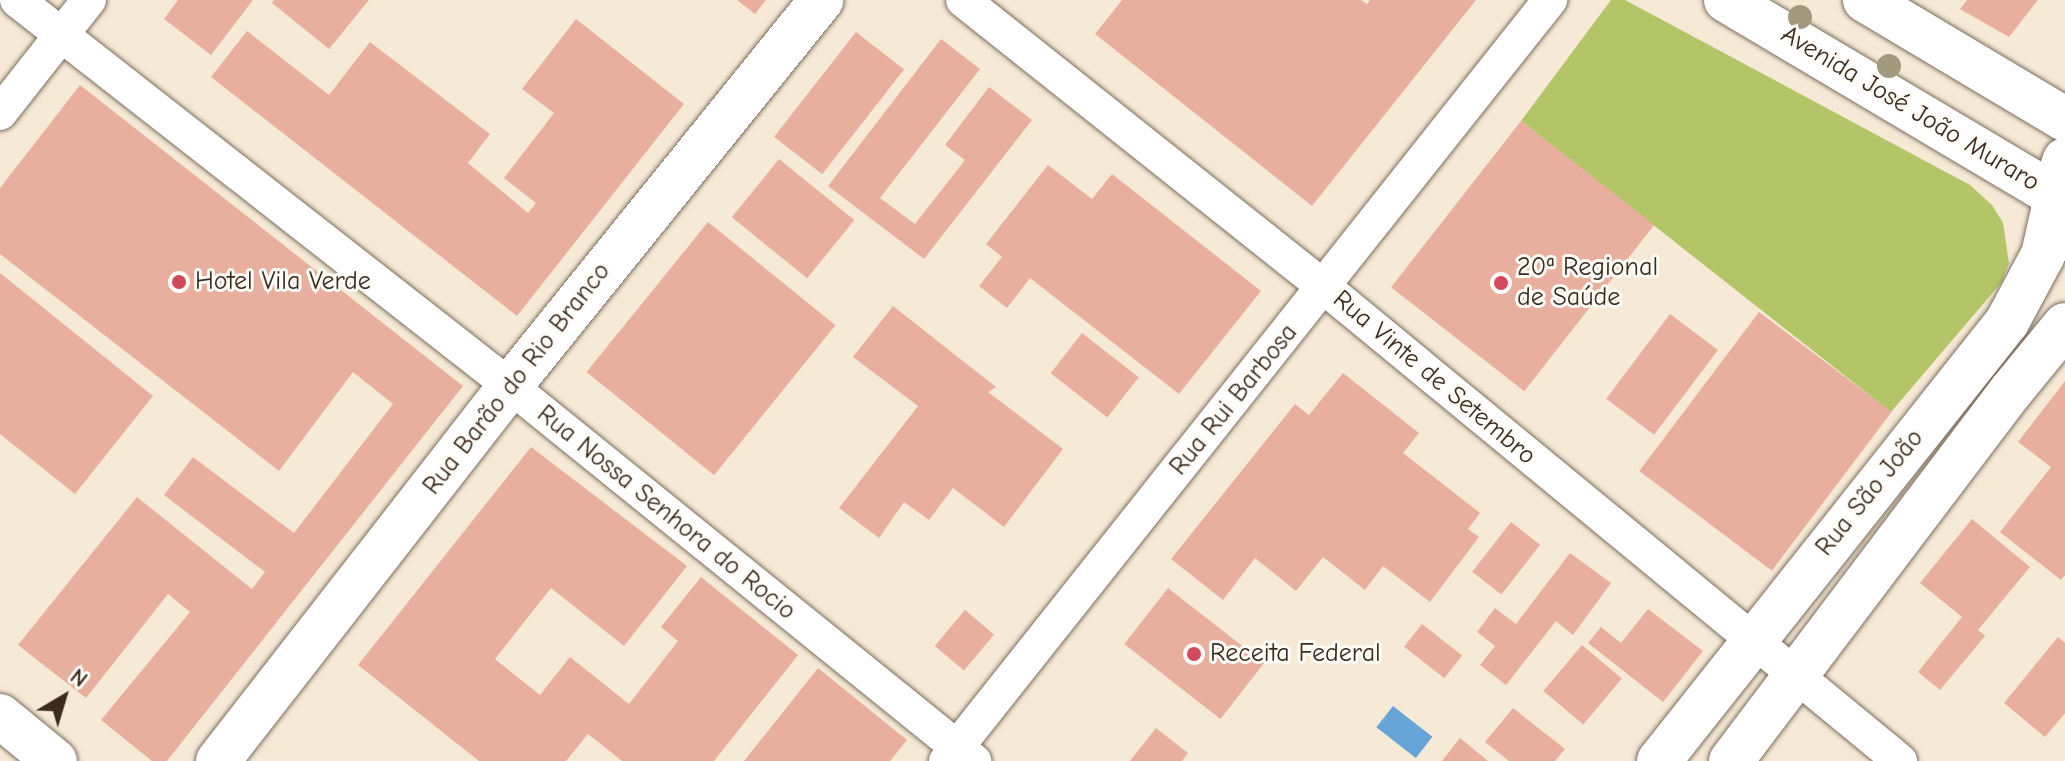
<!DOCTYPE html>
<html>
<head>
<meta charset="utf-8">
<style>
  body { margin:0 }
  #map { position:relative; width:2065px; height:761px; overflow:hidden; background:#f6ead6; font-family:"Comic Neue",sans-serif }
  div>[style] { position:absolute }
  .green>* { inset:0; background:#b4c568 }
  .water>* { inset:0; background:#67a5d9; transform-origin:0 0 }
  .building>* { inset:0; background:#e9af9e; transform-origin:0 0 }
  .roads { filter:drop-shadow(0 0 2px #7c6d5e) drop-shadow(0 0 2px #7c6d5e) }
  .minor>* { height:34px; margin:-17px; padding:0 17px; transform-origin:17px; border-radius:17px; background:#fff }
  .tertiary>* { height:44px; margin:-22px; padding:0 22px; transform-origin:22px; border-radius:22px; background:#fff }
  .primary>* { height:44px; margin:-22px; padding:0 22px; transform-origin:22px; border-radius:22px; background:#fff }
  .trees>* { width:24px; height:24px; margin:-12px; border-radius:50%; background:#a39a7d }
  .dots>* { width:22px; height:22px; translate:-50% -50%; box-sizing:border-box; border:4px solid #fdfcf7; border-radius:50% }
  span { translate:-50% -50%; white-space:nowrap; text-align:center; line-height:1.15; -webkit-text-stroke:6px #fdfcf7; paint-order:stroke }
  .street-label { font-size:26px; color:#3b2a1e }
  .poi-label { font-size:26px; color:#3b2a1e }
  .left { translate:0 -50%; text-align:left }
  .north { position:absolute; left:24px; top:657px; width:80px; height:80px; -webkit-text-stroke:6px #fdfcf7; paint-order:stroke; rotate:38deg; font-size:22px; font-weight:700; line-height:32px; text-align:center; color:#3b2a1e }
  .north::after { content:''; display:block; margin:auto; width:28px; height:36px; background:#3b2a1e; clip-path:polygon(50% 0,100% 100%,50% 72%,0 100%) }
</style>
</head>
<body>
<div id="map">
  <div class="green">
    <div style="clip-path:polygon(1611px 0,1625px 0,1970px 185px,1992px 205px,2003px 223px,2009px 263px,2001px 283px,1891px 412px,1521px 121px)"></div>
  </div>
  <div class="water">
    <div style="left:1393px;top:706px;width:50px;height:27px;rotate:38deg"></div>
  </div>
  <div class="building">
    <div style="clip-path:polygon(178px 0,253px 0,211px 55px,164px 19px)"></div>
    <div style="clip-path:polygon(274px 0,369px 0,329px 49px,272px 3px)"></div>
    <div style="clip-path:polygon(737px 0,766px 0,755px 14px)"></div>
    <div style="clip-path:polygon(1122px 0,1361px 0,1367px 4px,1370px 0,1476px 0,1312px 206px,1095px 34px)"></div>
    <div style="clip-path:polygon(1967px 0,2038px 0,2009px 37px,1960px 9px)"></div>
    <div style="clip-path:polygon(576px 19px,684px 104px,517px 316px,211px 77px,247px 31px,329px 95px,370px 42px,490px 134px,468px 163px,528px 213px,536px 203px,504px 178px,554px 113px,522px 89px)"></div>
    <div style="left:856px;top:32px;width:61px;height:133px;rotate:38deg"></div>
    <div style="clip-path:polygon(941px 39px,980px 69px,880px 198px,915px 224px,965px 160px,945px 145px,989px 87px,1032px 120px,924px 259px,828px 186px)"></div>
    <div style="clip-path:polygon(80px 85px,463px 386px,167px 761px,152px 761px,101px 720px,190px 612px,168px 594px,86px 698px,18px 645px,137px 497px,252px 589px,265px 572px,164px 495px,193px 457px,294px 533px,393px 404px,353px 372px,279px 471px,0 254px,0 188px)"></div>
    <div style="left:1521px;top:121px;width:169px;height:211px;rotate:38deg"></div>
    <div style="left:779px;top:159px;width:97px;height:75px;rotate:39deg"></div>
    <div style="clip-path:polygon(1048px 165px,1092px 199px,1112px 174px,1261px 291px,1179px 394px,1030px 278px,1007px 308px,979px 286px,1002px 257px,986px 244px)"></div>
    <div style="left:708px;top:222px;width:164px;height:193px;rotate:39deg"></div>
    <div style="clip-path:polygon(0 273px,153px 396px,75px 494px,0 434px)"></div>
    <div style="clip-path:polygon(893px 306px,996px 387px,988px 392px,1063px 449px,1004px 527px,953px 488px,929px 520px,904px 502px,879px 538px,839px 508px,918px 406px,853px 357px)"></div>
    <div style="left:1759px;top:312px;width:166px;height:199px;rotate:37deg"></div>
    <div style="left:1670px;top:314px;width:60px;height:106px;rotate:37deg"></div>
    <div style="left:1082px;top:333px;width:72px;height:51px;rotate:38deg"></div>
    <div style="clip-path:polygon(1343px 373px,1419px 433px,1403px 453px,1480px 513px,1468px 529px,1479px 537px,1430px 602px,1383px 566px,1365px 590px,1323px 557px,1296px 591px,1255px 558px,1223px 600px,1171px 559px,1295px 404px,1309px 415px)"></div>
    <div style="clip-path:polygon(2065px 381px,2065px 575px,2061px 580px,2000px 532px,2051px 467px,2018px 442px)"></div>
    <div style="clip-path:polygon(531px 447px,687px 566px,624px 646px,551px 588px,495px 659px,540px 695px,570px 657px,629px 704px,678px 641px,661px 627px,701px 577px,798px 655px,714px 761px,622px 761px,588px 734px,566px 761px,479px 761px,358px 665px)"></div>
    <div style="clip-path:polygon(1972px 519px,2030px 567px,1978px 630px,1985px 636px,1940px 690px,1918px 672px,1962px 617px,1920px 583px)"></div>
    <div style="left:1511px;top:522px;width:37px;height:63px;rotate:38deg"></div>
    <div style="clip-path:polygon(1570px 553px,1611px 583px,1573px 635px,1556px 621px,1506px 685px,1480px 665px,1495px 646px,1477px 632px,1495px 608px,1516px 624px)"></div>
    <div style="left:1168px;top:588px;width:122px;height:71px;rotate:38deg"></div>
    <div style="clip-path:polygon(1648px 609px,1703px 651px,1663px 702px,1588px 643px,1601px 627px,1621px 643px)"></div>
    <div style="left:965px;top:610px;width:38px;height:47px;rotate:40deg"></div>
    <div style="left:1422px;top:624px;width:51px;height:29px;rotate:38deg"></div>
    <div style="clip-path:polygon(2058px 637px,2065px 643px,2065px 713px,2045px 737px,2004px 703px)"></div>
    <div style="left:1582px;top:645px;width:52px;height:60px;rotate:40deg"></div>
    <div style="clip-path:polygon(818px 668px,907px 740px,890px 761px,744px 761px)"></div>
    <div style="clip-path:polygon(1513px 708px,1565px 749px,1555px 761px,1509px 761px,1485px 742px)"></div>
    <div style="clip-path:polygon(1156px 728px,1188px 753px,1182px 761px,1130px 761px)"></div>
    <div style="clip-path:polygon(1460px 738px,1488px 761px,1442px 761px)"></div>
  </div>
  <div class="roads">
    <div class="minor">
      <div style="left:17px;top:0;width:626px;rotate:38.06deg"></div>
      <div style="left:510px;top:386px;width:597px;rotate:38.94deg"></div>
      <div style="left:963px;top:0;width:461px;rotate:38.5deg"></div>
      <div style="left:1324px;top:287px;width:746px;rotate:39.45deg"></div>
      <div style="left:0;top:113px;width:144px;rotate:-51.8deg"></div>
      <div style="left:946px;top:761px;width:972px;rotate:-51.56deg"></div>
    </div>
    <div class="tertiary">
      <div style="left:1726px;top:0;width:380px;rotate:30.7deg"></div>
      <div style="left:1865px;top:0;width:233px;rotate:30.8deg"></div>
      <div style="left:0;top:716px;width:71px;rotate:39.3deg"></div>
      <div style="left:218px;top:761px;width:475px;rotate:-52.1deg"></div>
      <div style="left:510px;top:386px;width:496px;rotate:-51.1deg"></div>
    </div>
    <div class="primary">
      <div style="left:2061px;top:239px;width:29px;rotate:-106deg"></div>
      <div style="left:2053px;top:211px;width:17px;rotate:-90deg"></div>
      <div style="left:2053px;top:194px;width:36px;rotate:-71deg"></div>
      <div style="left:1659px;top:761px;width:560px;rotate:-51.6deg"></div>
      <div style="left:2007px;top:322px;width:76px;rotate:-61.8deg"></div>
      <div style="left:2043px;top:255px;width:45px;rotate:-77.2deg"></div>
      <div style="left:1731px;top:761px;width:464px;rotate:-52.9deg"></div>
      <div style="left:2011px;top:391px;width:85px;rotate:-50.7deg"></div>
    </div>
  </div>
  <div class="trees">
    <div style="left:1800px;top:17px"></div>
    <div style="left:1889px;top:66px"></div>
  </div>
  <div class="dots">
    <div style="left:179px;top:282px;background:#d1495b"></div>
    <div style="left:1501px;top:283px;background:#d1495b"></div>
    <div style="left:1194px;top:654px;background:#d1495b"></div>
  </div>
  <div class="street-label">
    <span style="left:1910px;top:109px;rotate:31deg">Avenida José João Muraro</span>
    <span style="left:1434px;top:378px;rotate:40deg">Rua Vinte de Setembro</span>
    <span style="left:517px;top:379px;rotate:-52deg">Rua Barão do Rio Branco</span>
    <span style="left:1234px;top:400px;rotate:-51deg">Rua Rui Barbosa</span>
    <span style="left:1870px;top:493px;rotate:-51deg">Rua São João</span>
    <span style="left:666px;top:513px;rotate:39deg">Rua Nossa Senhora do Rocio</span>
  </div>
  <div class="poi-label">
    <span class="left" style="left:1517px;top:283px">20ª Regional<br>de Saúde</span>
    <span class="left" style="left:195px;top:282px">Hotel Vila Verde</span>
    <span class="left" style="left:1210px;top:654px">Receita Federal</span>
  </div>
  <div class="north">N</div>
</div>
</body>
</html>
